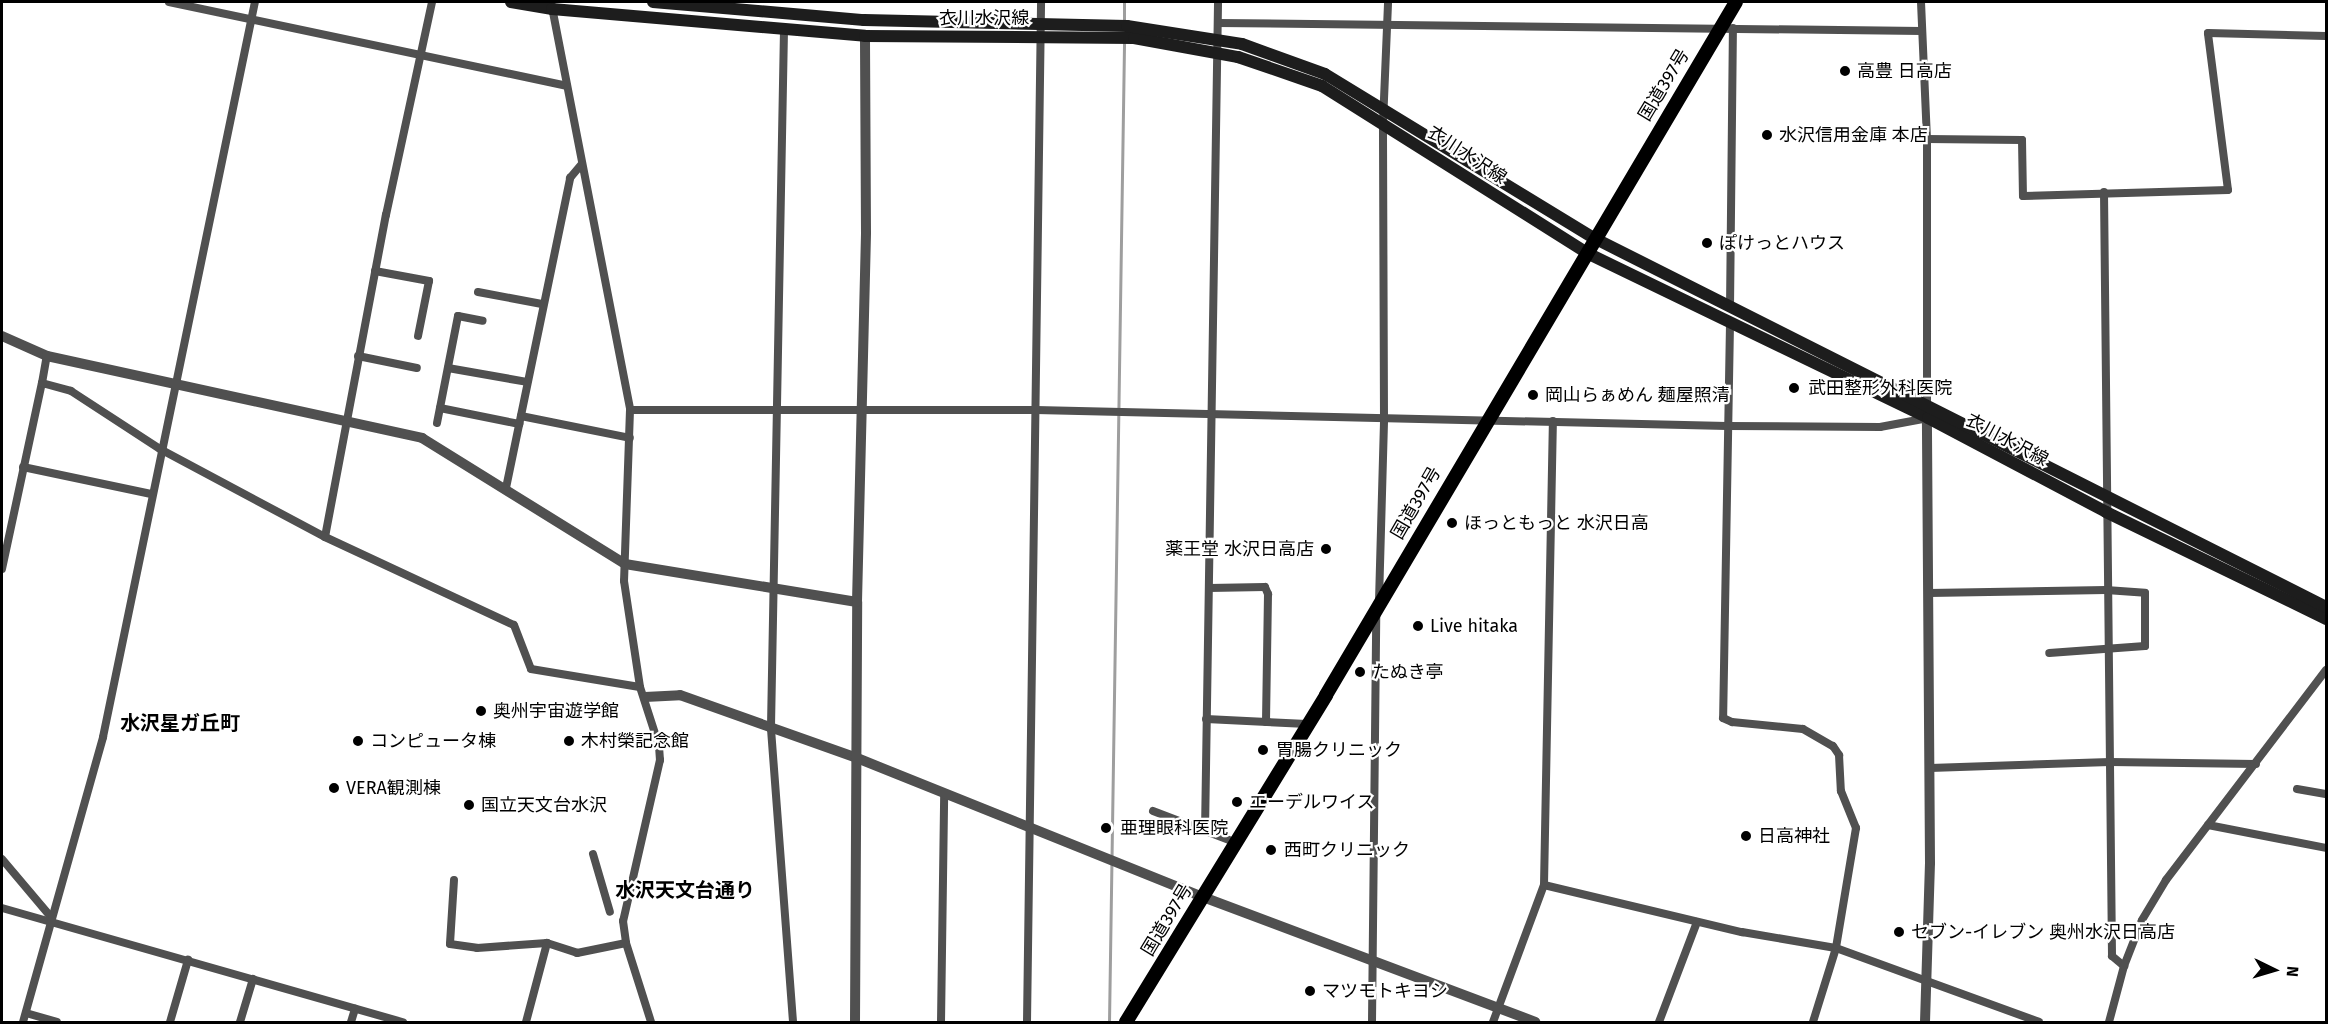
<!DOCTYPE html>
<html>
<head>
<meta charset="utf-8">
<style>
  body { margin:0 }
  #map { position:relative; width:2328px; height:1024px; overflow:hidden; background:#fff; font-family:"Fira Sans","Noto Sans JP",sans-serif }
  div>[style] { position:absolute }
  .stream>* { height:3px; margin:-1.5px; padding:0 1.5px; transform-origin:1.5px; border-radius:1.5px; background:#9e9e9e }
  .minor>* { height:8px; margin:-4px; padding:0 4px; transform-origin:4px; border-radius:4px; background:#505050 }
  .tertiary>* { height:10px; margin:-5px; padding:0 5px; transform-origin:5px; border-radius:5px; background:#505050 }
  .secondary>* { height:12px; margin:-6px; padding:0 6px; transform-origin:6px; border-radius:6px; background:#1d1d1d }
  .trunk>* { height:14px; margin:-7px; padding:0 7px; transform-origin:7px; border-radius:7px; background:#000 }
  .dots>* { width:16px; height:16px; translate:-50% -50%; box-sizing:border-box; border:3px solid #fff; border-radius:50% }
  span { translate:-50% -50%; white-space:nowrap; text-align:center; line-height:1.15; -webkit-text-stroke:4.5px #fff; paint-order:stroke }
  .street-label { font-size:18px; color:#000 }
  .poi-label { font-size:18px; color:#000 }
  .left { translate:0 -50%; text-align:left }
  .right { translate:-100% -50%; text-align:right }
  .neighbourhood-label { font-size:20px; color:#000; font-weight:700 }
  .frame { position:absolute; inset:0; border:3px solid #000; pointer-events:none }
  .north { position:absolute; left:2244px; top:940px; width:60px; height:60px; -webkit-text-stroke:4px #fff; paint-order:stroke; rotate:95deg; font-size:16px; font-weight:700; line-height:24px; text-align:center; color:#000 }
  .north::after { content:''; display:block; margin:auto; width:21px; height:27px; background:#000; clip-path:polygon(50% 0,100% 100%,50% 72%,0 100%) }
</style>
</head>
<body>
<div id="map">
  <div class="stream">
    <div style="left:1124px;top:22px;width:20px;rotate:-90deg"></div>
    <div style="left:1109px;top:1022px;width:982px;rotate:-89.12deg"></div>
  </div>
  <div class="minor">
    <div style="left:169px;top:2px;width:406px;rotate:11.9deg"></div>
    <div style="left:551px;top:2px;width:416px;rotate:79deg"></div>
    <div style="left:630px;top:410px;width:171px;rotate:92deg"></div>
    <div style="left:624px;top:581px;width:107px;rotate:81.4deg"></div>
    <div style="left:640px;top:687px;width:62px;rotate:72.1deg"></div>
    <div style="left:659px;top:746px;width:14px;rotate:86deg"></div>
    <div style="left:660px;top:760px;width:165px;rotate:102.9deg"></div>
    <div style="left:623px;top:921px;width:22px;rotate:82deg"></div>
    <div style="left:626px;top:943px;width:83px;rotate:72.4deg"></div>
    <div style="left:1921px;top:2px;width:137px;rotate:87.5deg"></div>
    <div style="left:1927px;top:139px;width:268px;rotate:90deg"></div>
    <div style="left:1218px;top:23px;width:704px;rotate:0.65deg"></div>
    <div style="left:784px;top:30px;width:699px;rotate:91.07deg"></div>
    <div style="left:771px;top:729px;width:294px;rotate:85.7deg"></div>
    <div style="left:1927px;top:139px;width:95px;rotate:0.6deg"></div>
    <div style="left:2022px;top:140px;width:56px;rotate:89deg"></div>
    <div style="left:2023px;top:196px;width:205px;rotate:-1.7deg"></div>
    <div style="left:2228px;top:190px;width:158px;rotate:-97.3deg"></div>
    <div style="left:2208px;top:33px;width:118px;rotate:1.5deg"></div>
    <div style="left:2104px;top:192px;width:764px;rotate:89.4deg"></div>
    <div style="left:2112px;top:956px;width:16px;rotate:40deg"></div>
    <div style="left:375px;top:271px;width:55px;rotate:10.5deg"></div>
    <div style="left:429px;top:281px;width:56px;rotate:101.3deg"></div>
    <div style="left:478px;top:292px;width:65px;rotate:10.6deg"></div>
    <div style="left:1730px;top:308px;width:280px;rotate:-89.4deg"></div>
    <div style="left:1730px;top:324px;width:394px;rotate:91deg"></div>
    <div style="left:1723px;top:718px;width:10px;rotate:24deg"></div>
    <div style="left:1732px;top:722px;width:71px;rotate:5.6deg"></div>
    <div style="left:1803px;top:729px;width:34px;rotate:30deg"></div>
    <div style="left:1833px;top:746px;width:11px;rotate:56deg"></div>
    <div style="left:1839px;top:755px;width:36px;rotate:87deg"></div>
    <div style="left:1841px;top:791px;width:40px;rotate:68deg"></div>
    <div style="left:1856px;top:828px;width:122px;rotate:99.5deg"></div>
    <div style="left:1836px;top:948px;width:77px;rotate:107.3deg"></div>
    <div style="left:358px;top:356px;width:60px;rotate:11.5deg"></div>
    <div style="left:448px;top:368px;width:80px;rotate:10deg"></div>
    <div style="left:42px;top:383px;width:27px;rotate:-80deg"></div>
    <div style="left:440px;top:408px;width:81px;rotate:11.4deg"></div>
    <div style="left:630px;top:410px;width:406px"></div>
    <div style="left:1036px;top:410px;width:691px;rotate:1.33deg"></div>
    <div style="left:1727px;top:426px;width:153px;rotate:0.4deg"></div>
    <div style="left:1880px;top:427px;width:49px;rotate:-10.6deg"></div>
    <div style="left:521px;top:416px;width:111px;rotate:11.4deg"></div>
    <div style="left:437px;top:423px;width:109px;rotate:-78.9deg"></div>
    <div style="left:458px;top:316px;width:25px;rotate:11deg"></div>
    <div style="left:23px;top:467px;width:131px;rotate:11.9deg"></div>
    <div style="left:506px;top:488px;width:317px;rotate:-78.3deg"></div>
    <div style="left:570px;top:178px;width:17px;rotate:-50deg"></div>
    <div style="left:325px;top:537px;width:328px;rotate:-79.3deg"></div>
    <div style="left:386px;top:215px;width:218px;rotate:-77.8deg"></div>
    <div style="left:2px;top:569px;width:190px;rotate:-77.9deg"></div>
    <div style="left:42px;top:383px;width:30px;rotate:15deg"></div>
    <div style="left:71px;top:391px;width:106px;rotate:33.1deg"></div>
    <div style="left:160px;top:449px;width:187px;rotate:28.1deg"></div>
    <div style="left:325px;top:537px;width:208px;rotate:25deg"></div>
    <div style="left:514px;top:625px;width:47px;rotate:68.9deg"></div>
    <div style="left:531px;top:669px;width:110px;rotate:9.4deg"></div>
    <div style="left:1209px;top:588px;width:56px;rotate:-1deg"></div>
    <div style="left:1265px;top:587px;width:8px;rotate:67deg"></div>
    <div style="left:1268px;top:594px;width:128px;rotate:90.9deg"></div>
    <div style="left:1929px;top:593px;width:177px;rotate:-1deg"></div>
    <div style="left:2106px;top:590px;width:39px;rotate:4deg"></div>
    <div style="left:2145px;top:593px;width:53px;rotate:90deg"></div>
    <div style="left:2145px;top:646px;width:96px;rotate:175.8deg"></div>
    <div style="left:1379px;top:601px;width:181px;rotate:-88.4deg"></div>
    <div style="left:1384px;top:420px;width:297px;rotate:-90.2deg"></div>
    <div style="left:1383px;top:123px;width:121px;rotate:-87.6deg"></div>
    <div style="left:1206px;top:719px;width:101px;rotate:2.8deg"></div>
    <div style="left:1930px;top:768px;width:180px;rotate:-1.9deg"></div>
    <div style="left:2110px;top:762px;width:146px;rotate:0.8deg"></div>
    <div style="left:2297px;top:789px;width:29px;rotate:10deg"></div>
    <div style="left:1153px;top:811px;width:87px;rotate:20.9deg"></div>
    <div style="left:2208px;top:825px;width:120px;rotate:11deg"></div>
    <div style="left:1205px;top:832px;width:830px;rotate:-89.1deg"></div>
    <div style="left:593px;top:854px;width:60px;rotate:73.7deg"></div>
    <div style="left:2px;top:859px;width:76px;rotate:49.8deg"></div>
    <div style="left:454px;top:880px;width:64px;rotate:93.6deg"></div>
    <div style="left:450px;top:944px;width:27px;rotate:8deg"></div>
    <div style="left:477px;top:948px;width:70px;rotate:-4.1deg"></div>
    <div style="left:547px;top:943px;width:32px;rotate:18deg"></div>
    <div style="left:577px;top:953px;width:50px;rotate:-11.5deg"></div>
    <div style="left:1544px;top:885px;width:204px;rotate:13.4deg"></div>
    <div style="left:1742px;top:932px;width:95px;rotate:9.7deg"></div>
    <div style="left:1836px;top:948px;width:216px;rotate:20deg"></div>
    <div style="left:2px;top:908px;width:417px;rotate:15.9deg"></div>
    <div style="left:26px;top:1013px;width:32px;rotate:16deg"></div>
    <div style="left:23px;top:1022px;width:296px;rotate:-74.3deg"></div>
    <div style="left:103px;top:737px;width:751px;rotate:-78.32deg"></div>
    <div style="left:170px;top:1022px;width:65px;rotate:-73.8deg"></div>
    <div style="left:240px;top:1022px;width:45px;rotate:-73.2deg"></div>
    <div style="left:351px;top:1022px;width:14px;rotate:-73deg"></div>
    <div style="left:526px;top:1022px;width:82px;rotate:-75.1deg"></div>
    <div style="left:941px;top:1022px;width:229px;rotate:-89.2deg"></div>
    <div style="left:1027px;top:1022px;width:1020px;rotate:-89.21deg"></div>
    <div style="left:1372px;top:1022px;width:407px;rotate:-89.4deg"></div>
    <div style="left:1493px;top:1022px;width:146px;rotate:-69.6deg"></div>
    <div style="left:1544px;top:885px;width:464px;rotate:-88.9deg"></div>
    <div style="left:1659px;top:1022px;width:107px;rotate:-69.2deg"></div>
    <div style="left:2109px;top:1022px;width:58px;rotate:-75deg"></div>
    <div style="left:2124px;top:966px;width:49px;rotate:-68.6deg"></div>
    <div style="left:2142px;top:920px;width:47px;rotate:-59deg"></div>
    <div style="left:2166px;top:880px;width:264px;rotate:-52.7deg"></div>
  </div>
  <div class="tertiary">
    <div style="left:2px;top:336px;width:49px;rotate:24deg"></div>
    <div style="left:47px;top:356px;width:384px;rotate:12.3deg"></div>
    <div style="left:422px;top:438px;width:239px;rotate:31.8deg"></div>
    <div style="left:625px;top:564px;width:235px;rotate:9.3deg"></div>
    <div style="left:645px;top:697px;width:35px;rotate:-3deg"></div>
    <div style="left:680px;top:695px;width:188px;rotate:19.6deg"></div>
    <div style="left:857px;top:758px;width:373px;rotate:21.9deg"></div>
    <div style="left:1203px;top:897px;width:355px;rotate:20.6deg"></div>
    <div style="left:855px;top:1022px;width:420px;rotate:-89.7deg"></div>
    <div style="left:857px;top:602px;width:370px;rotate:-88.6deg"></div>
    <div style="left:866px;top:232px;width:196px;rotate:-90.3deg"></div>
    <div style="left:1925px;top:1022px;width:159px;rotate:-88.2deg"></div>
    <div style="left:1930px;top:863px;width:452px;rotate:-90.4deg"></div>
  </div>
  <div class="secondary">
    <div style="left:511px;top:2px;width:42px;rotate:9.7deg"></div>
    <div style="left:552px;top:9px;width:314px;rotate:4.9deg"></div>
    <div style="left:865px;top:36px;width:269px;rotate:0.4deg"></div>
    <div style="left:1134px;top:38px;width:106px;rotate:10.4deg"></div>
    <div style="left:1238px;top:57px;width:89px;rotate:19deg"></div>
    <div style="left:1322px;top:86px;width:313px;rotate:32.2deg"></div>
    <div style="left:1587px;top:253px;width:379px;rotate:25.8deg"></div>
    <div style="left:1928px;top:418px;width:201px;rotate:27.8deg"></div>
    <div style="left:2106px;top:512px;width:245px;rotate:25.9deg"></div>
    <div style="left:653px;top:2px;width:212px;rotate:4.9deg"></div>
    <div style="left:864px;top:20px;width:263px;rotate:1.3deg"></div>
    <div style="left:1127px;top:26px;width:116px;rotate:8.9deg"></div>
    <div style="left:1242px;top:44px;width:88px;rotate:19.9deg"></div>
    <div style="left:1325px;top:74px;width:315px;rotate:31.4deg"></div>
    <div style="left:1594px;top:238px;width:820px;rotate:26.75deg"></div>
  </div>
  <div class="trunk">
    <div style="left:1126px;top:1022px;width:383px;rotate:-58.5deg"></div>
    <div style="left:1326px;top:695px;width:805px;rotate:-59.39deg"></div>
  </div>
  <div class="dots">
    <div style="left:1845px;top:71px;background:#000"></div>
    <div style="left:1767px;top:135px;background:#000"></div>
    <div style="left:1707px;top:243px;background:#000"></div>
    <div style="left:1794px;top:388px;background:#000"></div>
    <div style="left:1533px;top:395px;background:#000"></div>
    <div style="left:1452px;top:523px;background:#000"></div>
    <div style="left:1326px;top:549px;background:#000"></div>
    <div style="left:1418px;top:626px;background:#000"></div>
    <div style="left:1360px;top:672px;background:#000"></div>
    <div style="left:481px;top:711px;background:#000"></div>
    <div style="left:358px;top:741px;background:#000"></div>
    <div style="left:569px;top:741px;background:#000"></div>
    <div style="left:1263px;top:750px;background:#000"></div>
    <div style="left:334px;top:788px;background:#000"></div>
    <div style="left:1237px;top:802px;background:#000"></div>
    <div style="left:469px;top:805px;background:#000"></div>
    <div style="left:1106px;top:828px;background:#000"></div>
    <div style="left:1746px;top:836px;background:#000"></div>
    <div style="left:1271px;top:850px;background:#000"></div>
    <div style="left:1899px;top:932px;background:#000"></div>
    <div style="left:1310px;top:991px;background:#000"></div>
  </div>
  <div class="street-label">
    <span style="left:984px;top:18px">衣川水沢線</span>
    <span style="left:1664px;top:85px;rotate:-59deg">国道397号</span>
    <span style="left:1467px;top:155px;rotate:33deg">衣川水沢線</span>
    <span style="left:2007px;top:440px;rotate:28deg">衣川水沢線</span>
    <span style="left:1416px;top:503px;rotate:-60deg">国道397号</span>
    <span style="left:1167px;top:920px;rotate:-59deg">国道397号</span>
  </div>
  <div class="poi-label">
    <span class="left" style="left:1857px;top:71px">高豊 日高店</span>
    <span class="left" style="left:1779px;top:135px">水沢信用金庫 本店</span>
    <span class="left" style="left:1719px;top:243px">ぽけっとハウス</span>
    <span class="left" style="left:1808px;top:388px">武田整形外科医院</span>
    <span class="left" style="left:1545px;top:395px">岡山らぁめん 麺屋照清</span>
    <span class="left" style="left:1464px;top:523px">ほっともっと 水沢日高</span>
    <span class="right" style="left:1314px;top:549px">薬王堂 水沢日高店</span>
    <span class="left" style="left:1430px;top:626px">Live hitaka</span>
    <span class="left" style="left:1372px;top:672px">たぬき亭</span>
    <span class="left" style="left:493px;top:711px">奥州宇宙遊学館</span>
    <span class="left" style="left:370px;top:741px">コンピュータ棟</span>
    <span class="left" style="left:581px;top:741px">木村榮記念館</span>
    <span class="left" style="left:1276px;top:750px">胃腸クリニック</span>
    <span class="left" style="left:346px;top:788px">VERA観測棟</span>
    <span class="left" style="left:1249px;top:802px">エーデルワイス</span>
    <span class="left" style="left:481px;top:805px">国立天文台水沢</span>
    <span class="left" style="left:1120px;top:828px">亜理眼科医院</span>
    <span class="left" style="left:1758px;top:836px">日高神社</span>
    <span class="left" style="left:1284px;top:850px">西町クリニック</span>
    <span class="left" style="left:1911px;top:932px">セブン-イレブン 奥州水沢日高店</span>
    <span class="left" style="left:1322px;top:991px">マツモトキヨシ</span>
  </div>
  <div class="neighbourhood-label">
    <span style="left:180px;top:723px">水沢星ガ丘町</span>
    <span style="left:685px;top:890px">水沢天文台通り</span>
  </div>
  <div class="frame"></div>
  <div class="north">N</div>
</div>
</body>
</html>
